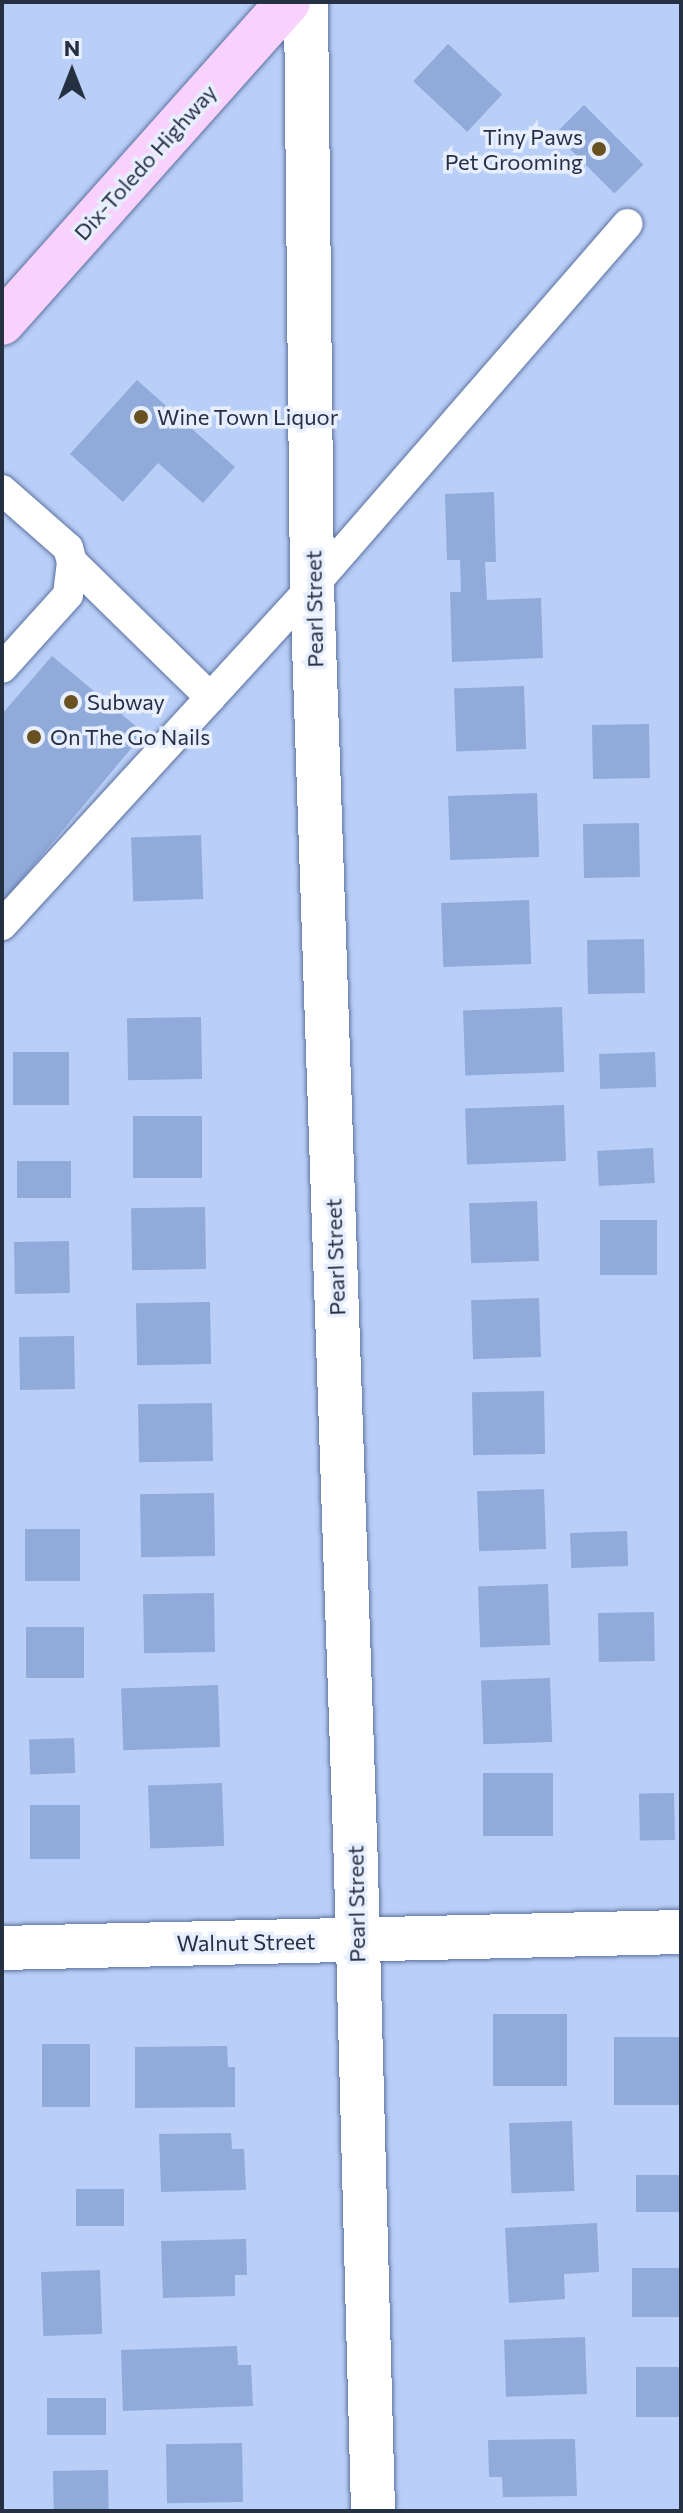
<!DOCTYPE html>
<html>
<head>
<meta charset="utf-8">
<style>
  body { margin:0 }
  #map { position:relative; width:683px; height:2513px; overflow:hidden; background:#bacff7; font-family:Commissioner,sans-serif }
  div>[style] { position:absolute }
  .building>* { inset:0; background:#90aada; transform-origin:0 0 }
  .roads { filter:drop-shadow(0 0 2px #5b729f) drop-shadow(0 0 2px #5b729f) }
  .lane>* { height:30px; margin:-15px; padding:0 15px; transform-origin:15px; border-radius:15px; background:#fff }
  .street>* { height:44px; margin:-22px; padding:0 22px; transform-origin:22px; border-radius:22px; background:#fff }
  .primary>* { height:44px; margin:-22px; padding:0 22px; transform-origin:22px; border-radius:22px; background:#f9d1fd }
  .dots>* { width:22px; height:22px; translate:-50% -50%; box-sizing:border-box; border:4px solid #e7efff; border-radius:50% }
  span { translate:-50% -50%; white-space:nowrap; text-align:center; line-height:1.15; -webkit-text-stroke:7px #e7efff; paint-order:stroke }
  .poi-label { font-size:22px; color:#263043 }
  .right { translate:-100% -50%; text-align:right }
  .left { translate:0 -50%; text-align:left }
  .street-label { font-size:22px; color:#263043 }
  .frame { position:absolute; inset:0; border:4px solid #263043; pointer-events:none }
  .north { position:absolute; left:32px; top:32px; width:80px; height:80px; -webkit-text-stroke:6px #e7efff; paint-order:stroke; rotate:0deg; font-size:22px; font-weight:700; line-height:32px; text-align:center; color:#263043 }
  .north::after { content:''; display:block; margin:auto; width:28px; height:36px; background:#263043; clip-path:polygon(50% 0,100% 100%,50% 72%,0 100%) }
</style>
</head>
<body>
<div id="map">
  <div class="building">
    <div style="left:448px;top:44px;width:74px;height:51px;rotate:43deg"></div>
    <div style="left:584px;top:105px;width:84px;height:41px;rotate:45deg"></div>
    <div style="clip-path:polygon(137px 380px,235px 467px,203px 503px,158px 463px,123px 502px,70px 454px)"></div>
    <div style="clip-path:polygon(494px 492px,496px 562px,485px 562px,487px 600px,541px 598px,543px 658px,452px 662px,450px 592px,461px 592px,460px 560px,447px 560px,445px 494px)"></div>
    <div style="clip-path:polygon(52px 656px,144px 733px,2px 903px,2px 714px)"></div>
    <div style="left:524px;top:686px;width:63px;height:70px;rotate:88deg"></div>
    <div style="left:649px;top:724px;width:54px;height:57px;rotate:89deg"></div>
    <div style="left:537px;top:793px;width:64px;height:89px;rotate:88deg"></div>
    <div style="left:639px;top:823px;width:54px;height:56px;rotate:89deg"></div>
    <div style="left:201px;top:835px;width:64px;height:70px;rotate:88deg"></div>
    <div style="left:529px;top:900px;width:64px;height:88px;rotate:88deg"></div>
    <div style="left:644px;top:939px;width:54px;height:57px;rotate:89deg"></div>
    <div style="left:562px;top:1007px;width:65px;height:99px;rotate:88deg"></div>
    <div style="left:201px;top:1017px;width:62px;height:74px;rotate:89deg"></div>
    <div style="left:13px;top:1052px;width:56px;height:53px"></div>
    <div style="left:655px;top:1052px;width:35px;height:56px;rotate:88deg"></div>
    <div style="left:564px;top:1105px;width:56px;height:99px;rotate:88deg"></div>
    <div style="left:202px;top:1116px;width:62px;height:69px;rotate:90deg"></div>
    <div style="left:653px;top:1148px;width:35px;height:56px;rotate:87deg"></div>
    <div style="left:71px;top:1161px;width:37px;height:54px;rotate:90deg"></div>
    <div style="left:537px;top:1201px;width:60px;height:68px;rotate:88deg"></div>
    <div style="left:205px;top:1207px;width:62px;height:74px;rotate:89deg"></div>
    <div style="left:657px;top:1220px;width:55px;height:57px;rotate:90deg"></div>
    <div style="left:69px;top:1241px;width:52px;height:55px;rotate:89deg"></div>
    <div style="left:539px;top:1298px;width:59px;height:68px;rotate:88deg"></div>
    <div style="left:210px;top:1302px;width:62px;height:74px;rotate:89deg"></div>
    <div style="left:74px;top:1336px;width:53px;height:55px;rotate:89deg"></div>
    <div style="left:544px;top:1391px;width:63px;height:72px;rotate:89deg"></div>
    <div style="left:212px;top:1403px;width:58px;height:74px;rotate:89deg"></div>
    <div style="left:544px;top:1489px;width:60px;height:67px;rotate:88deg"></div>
    <div style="left:214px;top:1493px;width:63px;height:74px;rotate:89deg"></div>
    <div style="left:25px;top:1529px;width:55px;height:52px"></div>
    <div style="left:627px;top:1531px;width:35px;height:57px;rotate:88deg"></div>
    <div style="left:548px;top:1584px;width:61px;height:70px;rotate:88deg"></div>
    <div style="left:214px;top:1593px;width:59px;height:71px;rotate:89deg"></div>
    <div style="left:654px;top:1612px;width:49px;height:56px;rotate:89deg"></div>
    <div style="left:84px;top:1627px;width:51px;height:58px;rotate:90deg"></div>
    <div style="left:550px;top:1678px;width:64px;height:69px;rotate:88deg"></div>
    <div style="left:218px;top:1685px;width:62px;height:97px;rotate:88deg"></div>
    <div style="left:74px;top:1738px;width:35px;height:45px;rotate:88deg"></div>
    <div style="left:483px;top:1773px;width:70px;height:63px"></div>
    <div style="left:222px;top:1783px;width:63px;height:74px;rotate:88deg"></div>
    <div style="left:674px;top:1793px;width:47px;height:35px;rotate:89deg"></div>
    <div style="left:30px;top:1805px;width:50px;height:54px"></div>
    <div style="left:493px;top:2014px;width:74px;height:72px"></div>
    <div style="left:614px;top:2037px;width:66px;height:68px"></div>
    <div style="left:42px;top:2044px;width:48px;height:63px"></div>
    <div style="clip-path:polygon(227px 2046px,228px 2067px,235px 2067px,235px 2107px,135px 2108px,135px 2047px)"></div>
    <div style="left:572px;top:2121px;width:70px;height:63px;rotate:88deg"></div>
    <div style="clip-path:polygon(231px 2133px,232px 2149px,244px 2149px,246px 2190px,161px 2192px,159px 2134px)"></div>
    <div style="left:681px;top:2175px;width:37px;height:45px;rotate:90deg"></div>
    <div style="left:76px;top:2189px;width:48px;height:37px"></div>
    <div style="clip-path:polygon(597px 2223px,599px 2272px,564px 2274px,565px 2299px,509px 2303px,505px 2228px)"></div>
    <div style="clip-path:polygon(246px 2239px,247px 2275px,235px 2275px,235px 2296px,163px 2298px,161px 2241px)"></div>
    <div style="left:681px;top:2268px;width:49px;height:49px;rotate:90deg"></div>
    <div style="left:100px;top:2270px;width:64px;height:59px;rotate:88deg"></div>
    <div style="left:585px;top:2337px;width:57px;height:81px;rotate:88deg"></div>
    <div style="clip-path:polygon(237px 2346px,238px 2365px,251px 2365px,253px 2406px,123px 2411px,121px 2350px)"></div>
    <div style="left:681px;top:2367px;width:50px;height:45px;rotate:90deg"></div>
    <div style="left:47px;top:2398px;width:59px;height:37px"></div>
    <div style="clip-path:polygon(575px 2439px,577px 2496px,503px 2497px,502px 2477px,489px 2477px,488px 2440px)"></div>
    <div style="left:242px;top:2443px;width:59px;height:76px;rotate:89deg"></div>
    <div style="left:108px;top:2470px;width:41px;height:55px;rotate:89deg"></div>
  </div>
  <div class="roads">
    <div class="lane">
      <div style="left:2px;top:490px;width:88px;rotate:41.3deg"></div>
      <div style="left:68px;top:548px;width:15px;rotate:74deg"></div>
      <div style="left:72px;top:562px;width:33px;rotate:97deg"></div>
      <div style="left:68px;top:595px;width:98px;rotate:132.1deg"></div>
      <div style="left:72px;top:562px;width:194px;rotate:44.4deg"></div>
      <div style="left:2px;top:925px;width:459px;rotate:-47.5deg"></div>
      <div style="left:312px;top:587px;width:481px;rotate:-49deg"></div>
    </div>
    <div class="street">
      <div style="left:306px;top:2px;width:585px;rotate:89.41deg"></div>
      <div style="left:312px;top:587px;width:1283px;rotate:88.03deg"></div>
      <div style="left:356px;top:1869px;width:642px;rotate:88.48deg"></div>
      <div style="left:2px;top:1948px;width:679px;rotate:-1.35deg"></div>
    </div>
    <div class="primary">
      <div style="left:2px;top:323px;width:430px;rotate:-48.3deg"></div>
    </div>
  </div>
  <div class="dots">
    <div style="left:599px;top:149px;background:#695121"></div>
    <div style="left:141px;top:417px;background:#695121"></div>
    <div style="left:71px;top:702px;background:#695121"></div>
    <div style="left:34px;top:737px;background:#695121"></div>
  </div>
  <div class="poi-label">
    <span class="right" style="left:583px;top:149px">Tiny Paws<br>Pet Grooming</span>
    <span class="left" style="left:157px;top:417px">Wine Town Liquor</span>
    <span class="left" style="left:87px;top:702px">Subway</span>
    <span class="left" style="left:50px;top:737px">On The Go Nails</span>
  </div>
  <div class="street-label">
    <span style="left:145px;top:162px;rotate:-48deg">Dix-Toledo Highway</span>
    <span style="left:314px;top:609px;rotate:-91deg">Pearl Street</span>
    <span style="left:335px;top:1257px;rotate:-92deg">Pearl Street</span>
    <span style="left:356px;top:1904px;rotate:-91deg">Pearl Street</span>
    <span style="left:246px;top:1942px;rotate:-1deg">Walnut Street</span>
  </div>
  <div class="frame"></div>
  <div class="north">N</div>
</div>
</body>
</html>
